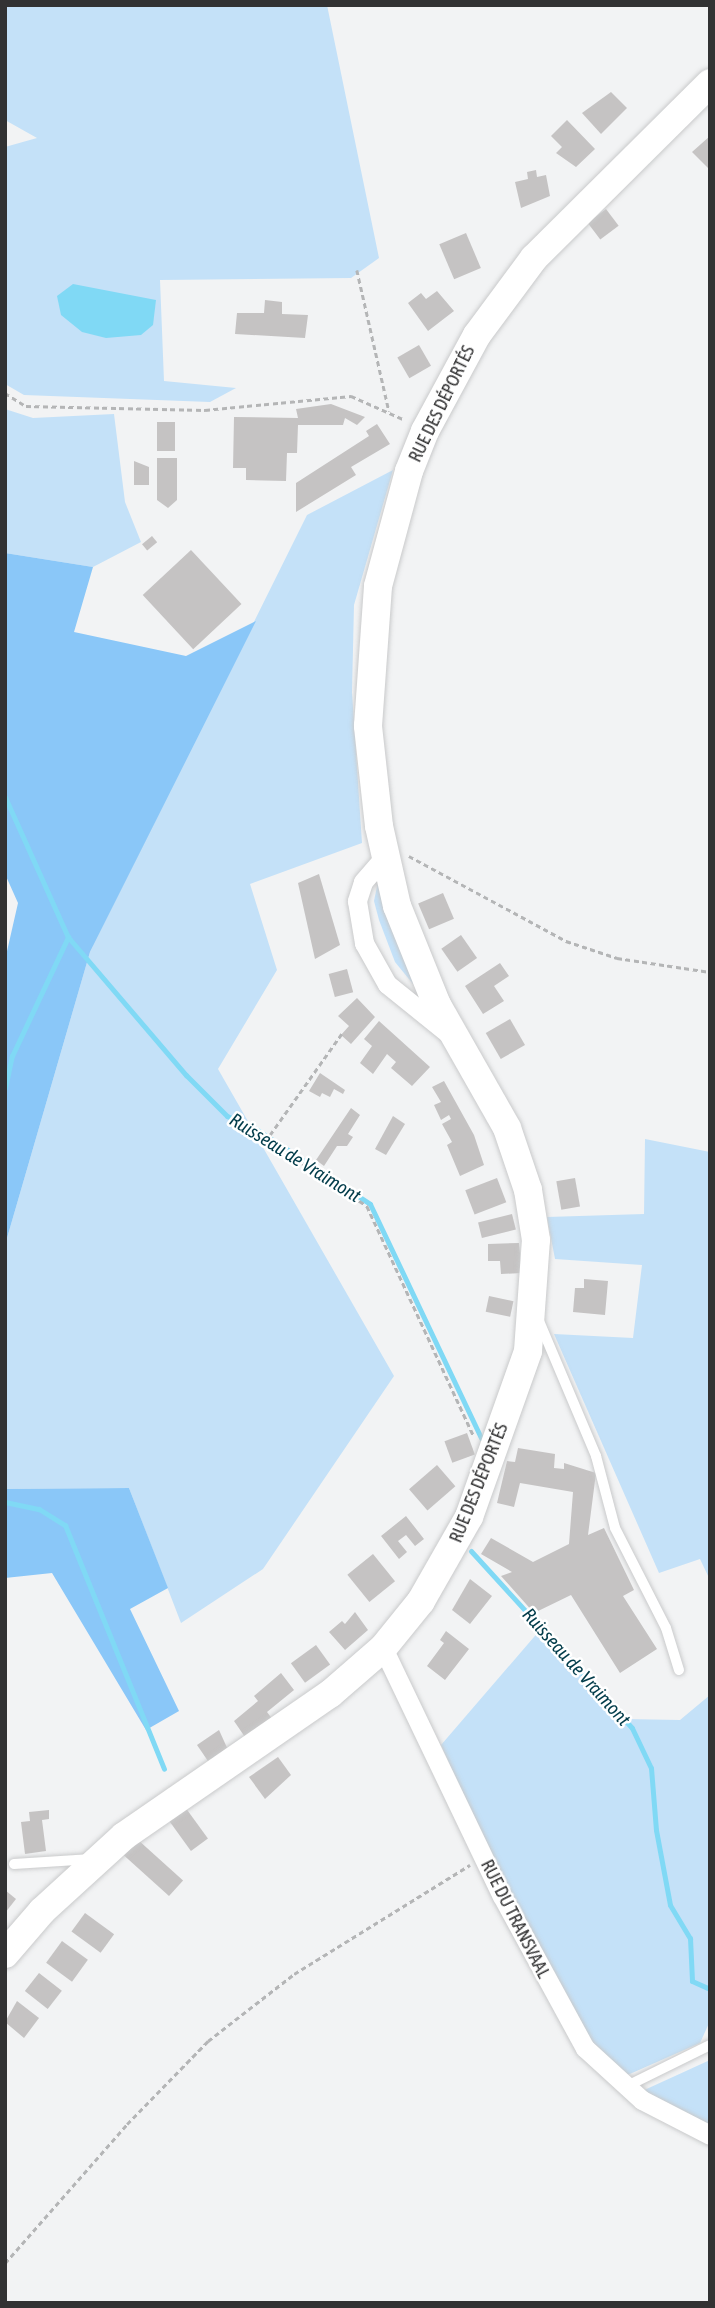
<!DOCTYPE html>
<html>
<head>
<meta charset="utf-8">
<style>
  body { margin:0 }
  #map { position:relative; width:715px; height:2308px; overflow:hidden; background:#f2f3f4; font-family:"Asap Condensed",sans-serif }
  div>[style] { position:absolute }
  .green>* { inset:0; background:#c4e1f8 }
  .forest>* { inset:0; background:#8ac7f8 }
  .water>* { inset:0; background:#80d9f5 }
  .stream>* { height:5px; margin:-2.5px; padding:0 2.5px; transform-origin:2.5px; border-radius:2.5px; background:#80d9f5 }
  .building>* { inset:0; background:#c5c3c3; transform-origin:0 0 }
  .path>* { height:2.5px; margin-top:-1.25px; transform-origin:0; background:repeating-linear-gradient(90deg,#b4b5b6 0 5px,transparent 0 8.5px) }
  .roads { filter:drop-shadow(0 0 2px #c9cacb) drop-shadow(0 0 2px #c9cacb) }
  .lane>* { height:10px; margin:-5px; padding:0 5px; transform-origin:5px; border-radius:5px; background:#fff }
  .street>* { height:19px; margin:-9.5px; padding:0 9.5px; transform-origin:9.5px; border-radius:9.5px; background:#fff }
  .secondary>* { height:28px; margin:-14px; padding:0 14px; transform-origin:14px; border-radius:14px; background:#fff }
  span { translate:-50% -50%; white-space:nowrap; text-align:center; line-height:1.15; -webkit-text-stroke:5px #fff; paint-order:stroke }
  .street-label { font-size:18px; color:#323233 }
  .water-label { font-size:19px; color:#023c4a; font-style:italic }
  .frame { position:absolute; inset:0; border:7px solid #323233; pointer-events:none }
</style>
</head>
<body>
<div id="map">
  <div class="green">
    <div style="clip-path:polygon(5px 5px,327px 5px,379px 258px,351px 278px,160px 280px,164px 381px,236px 388px,210px 402px,24px 395px,5px 384px,5px 147px,37px 138px,5px 120px)"></div>
    <div style="clip-path:polygon(5px 409px,33px 418px,114px 414px,125px 502px,141px 542px,93px 567px,5px 553px)"></div>
    <div style="clip-path:polygon(393px 470px,354px 605px,352px 692px,362px 843px,250px 884px,277px 970px,218px 1069px,394px 1376px,263px 1569px,181px 1623px,129px 1488px,5px 1489px,5px 1245px,90px 952px,307px 515px)"></div>
    <div style="clip-path:polygon(378px 882px,415px 980px,413px 984px,395px 962px,379px 920px,374px 901px)"></div>
    <div style="clip-path:polygon(645px 1139px,710px 1152px,710px 1580px,700px 1559px,659px 1573px,554px 1334px,633px 1338px,642px 1265px,555px 1259px,547px 1217px,644px 1214px)"></div>
    <div style="clip-path:polygon(540px 1630px,624px 1719px,680px 1720px,710px 1695px,710px 2021px,700px 2043px,623px 2077px,588px 2040px,484px 1844px,441px 1745px)"></div>
    <div style="clip-path:polygon(710px 2060px,710px 2130px,640px 2092px)"></div>
  </div>
  <div class="forest">
    <div style="clip-path:polygon(5px 553px,93px 567px,74px 632px,186px 656px,256px 621px,90px 952px,5px 1245px,5px 960px,18px 903px,5px 874px)"></div>
    <div style="clip-path:polygon(129px 1488px,168px 1588px,130px 1609px,179px 1711px,146px 1730px,52px 1573px,5px 1578px,5px 1489px)"></div>
  </div>
  <div class="water">
    <div style="clip-path:polygon(73px 284px,156px 300px,153px 325px,141px 335px,106px 338px,82px 332px,61px 315px,57px 296px)"></div>
  </div>
  <div class="stream">
    <div style="left:5px;top:797px;width:154px;rotate:65.8deg"></div>
    <div style="left:68px;top:937px;width:182px;rotate:49.5deg"></div>
    <div style="left:186px;top:1075px;width:58px;rotate:45deg"></div>
    <div style="left:227px;top:1116px;width:28px;rotate:23deg"></div>
    <div style="left:253px;top:1127px;width:140px;rotate:33.3deg"></div>
    <div style="left:370px;top:1204px;width:259px;rotate:64.6deg"></div>
    <div style="left:5px;top:1088px;width:33px;rotate:-78deg"></div>
    <div style="left:12px;top:1056px;width:132px;rotate:-64.8deg"></div>
    <div style="left:5px;top:1502px;width:35px;rotate:12deg"></div>
    <div style="left:39px;top:1509px;width:31px;rotate:32deg"></div>
    <div style="left:65px;top:1525px;width:263px;rotate:67.9deg"></div>
    <div style="left:471px;top:1551px;width:239px;rotate:47.7deg"></div>
    <div style="left:632px;top:1728px;width:44px;rotate:64.6deg"></div>
    <div style="left:651px;top:1768px;width:62px;rotate:85.4deg"></div>
    <div style="left:656px;top:1830px;width:76px;rotate:79.4deg"></div>
    <div style="left:670px;top:1905px;width:39px;rotate:59deg"></div>
    <div style="left:690px;top:1938px;width:43px;rotate:87.3deg"></div>
    <div style="left:692px;top:1981px;width:20px;rotate:24deg"></div>
  </div>
  <div class="building">
    <div style="clip-path:polygon(611px 92px,627px 108px,601px 134px,582px 113px)"></div>
    <div style="clip-path:polygon(567px 120px,595px 149px,576px 167px,556px 153px,562px 147px,551px 136px)"></div>
    <div style="clip-path:polygon(710px 136px,710px 170px,692px 152px)"></div>
    <div style="clip-path:polygon(536px 170px,537px 177px,546px 175px,550px 196px,521px 208px,515px 182px,528px 179px,527px 172px)"></div>
    <div style="left:606px;top:209px;width:21px;height:23px;rotate:53deg"></div>
    <div style="left:466px;top:233px;width:38px;height:29px;rotate:67deg"></div>
    <div style="clip-path:polygon(437px 291px,454px 311px,428px 331px,408px 303px,421px 293px,426px 299px)"></div>
    <div style="clip-path:polygon(265px 300px,282px 302px,282px 314px,308px 315px,305px 338px,235px 334px,237px 313px,264px 313px)"></div>
    <div style="left:419px;top:345px;width:24px;height:25px;rotate:60deg"></div>
    <div style="clip-path:polygon(331px 404px,365px 417px,357px 425px,345px 418px,343px 425px,298px 425px,297px 453px,287px 453px,286px 481px,246px 480px,246px 468px,233px 468px,234px 417px,298px 418px,296px 409px)"></div>
    <div style="left:157px;top:422px;width:18px;height:29px"></div>
    <div style="clip-path:polygon(377px 424px,390px 444px,351px 467px,356px 475px,296px 512px,296px 483px,369px 436px,366px 431px)"></div>
    <div style="clip-path:polygon(157px 458px,177px 458px,177px 500px,168px 508px,157px 500px)"></div>
    <div style="clip-path:polygon(134px 461px,149px 467px,149px 485px,134px 485px)"></div>
    <div style="left:152px;top:536px;width:8px;height:13px;rotate:50deg"></div>
    <div style="left:191px;top:550px;width:74px;height:66px;rotate:47deg"></div>
    <div style="clip-path:polygon(319px 874px,340px 945px,315px 959px,298px 883px)"></div>
    <div style="left:443px;top:893px;width:28px;height:27px;rotate:67deg"></div>
    <div style="left:461px;top:935px;width:28px;height:24px;rotate:55deg"></div>
    <div style="clip-path:polygon(500px 963px,509px 976px,494px 986px,504px 1001px,483px 1014px,465px 986px)"></div>
    <div style="left:347px;top:969px;width:24px;height:19px;rotate:75deg"></div>
    <div style="clip-path:polygon(357px 998px,375px 1017px,351px 1044px,341px 1035px,349px 1026px,338px 1016px)"></div>
    <div style="left:510px;top:1019px;width:30px;height:28px;rotate:60deg"></div>
    <div style="clip-path:polygon(379px 1021px,430px 1067px,412px 1086px,391px 1068px,396px 1062px,387px 1054px,373px 1074px,360px 1063px,372px 1046px,364px 1039px)"></div>
    <div style="clip-path:polygon(320px 1073px,345px 1090px,343px 1094px,334px 1089px,330px 1097px,322px 1093px,320px 1097px,309px 1091px)"></div>
    <div style="clip-path:polygon(444px 1081px,474px 1135px,484px 1165px,460px 1176px,447px 1145px,452px 1142px,442px 1124px,451px 1119px,449px 1115px,441px 1120px,434px 1105px,441px 1102px,432px 1087px)"></div>
    <div style="clip-path:polygon(351px 1108px,360px 1115px,348px 1134px,353px 1137px,347px 1146px,337px 1146px,324px 1166px,316px 1160px)"></div>
    <div style="clip-path:polygon(393px 1116px,405px 1124px,386px 1155px,375px 1149px)"></div>
    <div style="left:497px;top:1178px;width:26px;height:34px;rotate:69deg"></div>
    <div style="left:575px;top:1178px;width:29px;height:19px;rotate:80deg"></div>
    <div style="left:512px;top:1214px;width:16px;height:35px;rotate:76deg"></div>
    <div style="clip-path:polygon(519px 1243px,522px 1273px,501px 1274px,500px 1261px,488px 1261px,488px 1244px)"></div>
    <div style="clip-path:polygon(584px 1279px,608px 1281px,605px 1315px,573px 1312px,575px 1288px,584px 1288px)"></div>
    <div style="left:489px;top:1296px;width:25px;height:16px;rotate:12deg"></div>
    <div style="left:467px;top:1433px;width:23px;height:24px;rotate:70deg"></div>
    <div style="clip-path:polygon(518px 1448px,555px 1454px,554px 1468px,564px 1469px,564px 1463px,596px 1473px,588px 1535px,604px 1528px,634px 1590px,623px 1596px,657px 1649px,620px 1673px,571px 1595px,534px 1613px,501px 1576px,512px 1572px,481px 1554px,491px 1538px,533px 1562px,569px 1544px,573px 1492px,520px 1483px,514px 1507px,497px 1503px,507px 1461px,515px 1462px)"></div>
    <div style="left:437px;top:1465px;width:28px;height:37px;rotate:49deg"></div>
    <div style="clip-path:polygon(406px 1516px,424px 1539px,415px 1546px,406px 1535px,398px 1541px,407px 1552px,399px 1559px,381px 1536px)"></div>
    <div style="left:373px;top:1554px;width:35px;height:33px;rotate:51deg"></div>
    <div style="clip-path:polygon(470px 1579px,492px 1596px,470px 1624px,452px 1610px)"></div>
    <div style="clip-path:polygon(355px 1612px,368px 1630px,345px 1650px,329px 1632px,342px 1621px,345px 1624px)"></div>
    <div style="clip-path:polygon(446px 1631px,469px 1649px,445px 1680px,427px 1666px,444px 1643px,440px 1640px)"></div>
    <div style="left:316px;top:1645px;width:24px;height:31px;rotate:54deg"></div>
    <div style="clip-path:polygon(281px 1673px,294px 1690px,267px 1712px,273px 1720px,247px 1740px,234px 1721px,258px 1701px,254px 1696px)"></div>
    <div style="clip-path:polygon(219px 1730px,229px 1752px,210px 1764px,197px 1745px)"></div>
    <div style="clip-path:polygon(278px 1757px,291px 1775px,265px 1799px,249px 1777px)"></div>
    <div style="left:185px;top:1807px;width:39px;height:21px;rotate:54deg"></div>
    <div style="clip-path:polygon(49px 1810px,49px 1819px,42px 1820px,46px 1851px,25px 1854px,21px 1822px,30px 1821px,29px 1812px)"></div>
    <div style="left:137px;top:1839px;width:62px;height:21px;rotate:42deg"></div>
    <div style="clip-path:polygon(5px 1890px,16px 1899px,5px 1913px)"></div>
    <div style="left:85px;top:1913px;width:36px;height:23px;rotate:36deg"></div>
    <div style="left:62px;top:1941px;width:32px;height:27px;rotate:36deg"></div>
    <div style="left:39px;top:1973px;width:29px;height:23px;rotate:38deg"></div>
    <div style="clip-path:polygon(17px 2001px,39px 2018px,24px 2038px,5px 2022px)"></div>
  </div>
  <div class="path">
    <div style="left:357px;top:270px;width:145px;rotate:77.2deg"></div>
    <div style="left:5px;top:393px;width:25px;rotate:32deg"></div>
    <div style="left:26px;top:406px;width:179px;rotate:1.3deg"></div>
    <div style="left:205px;top:410px;width:147px;rotate:-5.5deg"></div>
    <div style="left:351px;top:396px;width:59px;rotate:24deg"></div>
    <div style="left:409px;top:856px;width:179px;rotate:28.4deg"></div>
    <div style="left:566px;top:941px;width:54px;rotate:18.4deg"></div>
    <div style="left:617px;top:958px;width:94px;rotate:8.6deg"></div>
    <div style="left:342px;top:1034px;width:130px;rotate:125.3deg"></div>
    <div style="left:267px;top:1140px;width:120px;rotate:33.4deg"></div>
    <div style="left:367px;top:1206px;width:254px;rotate:65.1deg"></div>
    <div style="left:5px;top:2263px;width:185px;rotate:-48.7deg"></div>
    <div style="left:127px;top:2124px;width:116px;rotate:-45.7deg"></div>
    <div style="left:208px;top:2041px;width:109px;rotate:-37.9deg"></div>
    <div style="left:294px;top:1974px;width:207px;rotate:-31.8deg"></div>
  </div>
  <div class="roads">
    <div class="lane">
      <div style="left:539px;top:1321px;width:147px;rotate:67.1deg"></div>
      <div style="left:596px;top:1456px;width:74px;rotate:75.2deg"></div>
      <div style="left:615px;top:1528px;width:112px;rotate:63deg"></div>
      <div style="left:666px;top:1628px;width:44px;rotate:72.8deg"></div>
      <div style="left:14px;top:1864px;width:78px;rotate:-3.7deg"></div>
      <div style="left:625px;top:2087px;width:95px;rotate:-26.3deg"></div>
    </div>
    <div class="street">
      <div style="left:387px;top:854px;width:37px;rotate:131deg"></div>
      <div style="left:363px;top:882px;width:20px;rotate:108deg"></div>
      <div style="left:357px;top:901px;width:43px;rotate:80.5deg"></div>
      <div style="left:364px;top:943px;width:47px;rotate:60.7deg"></div>
      <div style="left:387px;top:984px;width:86px;rotate:38.9deg"></div>
      <div style="left:383px;top:1648px;width:275px;rotate:64.4deg"></div>
      <div style="left:502px;top:1896px;width:173px;rotate:61.4deg"></div>
      <div style="left:585px;top:2048px;width:77px;rotate:42.4deg"></div>
      <div style="left:642px;top:2100px;width:76px;rotate:27.2deg"></div>
    </div>
    <div class="secondary">
      <div style="left:5px;top:1954px;width:57px;rotate:-49.3deg"></div>
      <div style="left:42px;top:1911px;width:111px;rotate:-42.4deg"></div>
      <div style="left:124px;top:1836px;width:250px;rotate:-34.6deg"></div>
      <div style="left:330px;top:1694px;width:70px;rotate:-41deg"></div>
      <div style="left:383px;top:1648px;width:60px;rotate:-51deg"></div>
      <div style="left:421px;top:1601px;width:97px;rotate:-60.3deg"></div>
      <div style="left:469px;top:1517px;width:176px;rotate:-70.4deg"></div>
      <div style="left:528px;top:1351px;width:111px;rotate:-85.9deg"></div>
      <div style="left:536px;top:1240px;width:51px;rotate:-99.1deg"></div>
      <div style="left:528px;top:1190px;width:65px;rotate:-108.7deg"></div>
      <div style="left:507px;top:1128px;width:142px;rotate:-119.6deg"></div>
      <div style="left:437px;top:1005px;width:107px;rotate:-112deg"></div>
      <div style="left:397px;top:906px;width:82px;rotate:-102.7deg"></div>
      <div style="left:379px;top:826px;width:101px;rotate:-96.3deg"></div>
      <div style="left:368px;top:726px;width:140px;rotate:-85.9deg"></div>
      <div style="left:378px;top:586px;width:119px;rotate:-74.9deg"></div>
      <div style="left:409px;top:471px;width:43px;rotate:-68.2deg"></div>
      <div style="left:425px;top:431px;width:109px;rotate:-61.6deg"></div>
      <div style="left:477px;top:335px;width:96px;rotate:-53.5deg"></div>
      <div style="left:534px;top:258px;width:248px;rotate:-44.8deg"></div>
    </div>
  </div>
  <div class="street-label">
    <span style="left:442px;top:404px;rotate:-64deg">RUE DES DÉPORTÉS</span>
    <span style="left:479px;top:1483px;rotate:-68deg">RUE DES DÉPORTÉS</span>
    <span style="left:515px;top:1919px;rotate:63deg">RUE DU TRANSVAAL</span>
  </div>
  <div class="water-label">
    <span style="left:295px;top:1158px;rotate:32deg">Ruisseau de Vraimont</span>
    <span style="left:576px;top:1667px;rotate:48deg">Ruisseau de Vraimont</span>
  </div>
  <div class="frame"></div>
</div>
</body>
</html>
